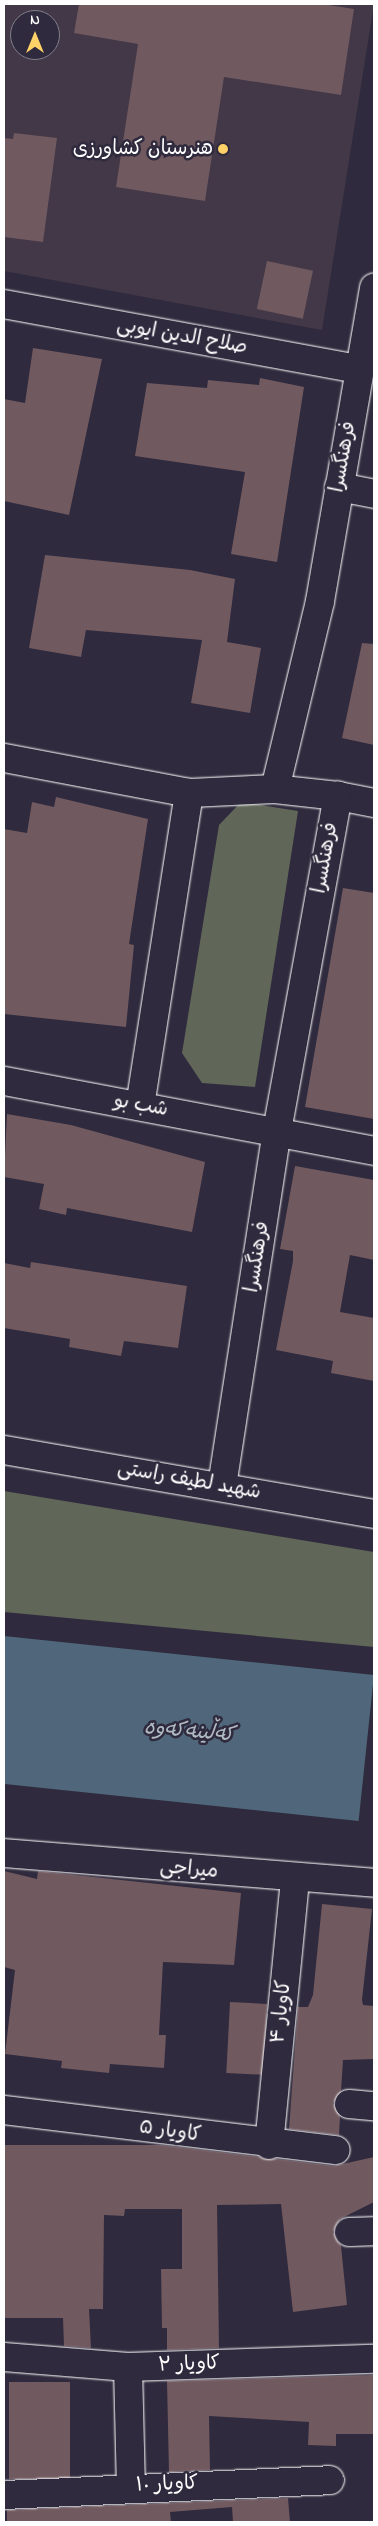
<!DOCTYPE html>
<html>
<head>
<meta charset="utf-8">
<style>
  body { margin:0 }
  #map { position:relative; width:378px; height:2526px; overflow:hidden; background:#2f2a3d; font-family:"Indie Flower","Playpen Sans Arabic",sans-serif }
  div>[style] { position:absolute }
  .built>* { inset:0; background:#423847 }
  .green>* { inset:0; background:#606658 }
  .water>* { inset:0; background:#50677b; transform-origin:0 0 }
  .building>* { inset:0; background:#70595f; transform-origin:0 0 }
  .roads { filter:drop-shadow(0 0 1px #fff) drop-shadow(0 0 1px #fff) }
  .minor>* { height:28px; margin:-14px; padding:0 14px; transform-origin:14px; border-radius:14px; background:#2f2a3d }
  .tertiary>* { height:28px; margin:-14px; padding:0 14px; transform-origin:14px; border-radius:14px; background:#2f2a3d }
  .secondary>* { height:28px; margin:-14px; padding:0 14px; transform-origin:14px; border-radius:14px; background:#2f2a3d }
  .dots>* { width:14px; height:14px; translate:-50% -50%; box-sizing:border-box; border:2px solid #2f2a3d; border-radius:50% }
  span { translate:-50% -50%; white-space:nowrap; text-align:center; line-height:1.15; -webkit-text-stroke:5px #2f2a3d; paint-order:stroke }
  .poi-label { font-size:20px; color:#fff }
  .right { translate:-100% -50%; text-align:right }
  .street-label { font-size:20px; color:#fff }
  .water-label { font-size:21px; color:#b0bbc4; font-style:italic }
  .frame { position:absolute; inset:0; border:5px solid #fff; pointer-events:none }
  .north { position:absolute; left:10px; top:10px; width:50px; height:50px; box-sizing:border-box; background:#2f2a3d; border:1px solid #827f8b; border-radius:50%; rotate:0deg; font-size:14px; font-weight:700; line-height:20px; text-align:center; color:#fff }
  .north::after { content:''; display:block; margin:auto; width:18px; height:22px; background:#ffd166; clip-path:polygon(50% 0,100% 100%,50% 72%,0 100%) }
</style>
</head>
<body>
<div id="map">
  <div class="built">
    <div style="clip-path:polygon(evenodd,4px 4px,374px 4px,322px 330px,4px 271px,4px 4px,20px 20px,50px 20px,50px 50px,20px 50px,20px 20px)"></div>
  </div>
  <div class="green">
    <div style="clip-path:polygon(241px 802px,298px 811px,255px 1087px,202px 1083px,182px 1053px,219px 825px)"></div>
    <div style="clip-path:polygon(4px 1491px,374px 1552px,374px 1647px,4px 1612px)"></div>
  </div>
  <div class="water">
    <div style="left:4px;top:1636px;width:372px;height:147px;rotate:6deg"></div>
  </div>
  <div class="building">
    <div style="clip-path:polygon(79px 4px,322px 4px,354px 9px,341px 95px,224px 77px,205px 201px,116px 187px,138px 44px,74px 33px)"></div>
    <div style="clip-path:polygon(14px 133px,57px 138px,43px 242px,4px 237px,4px 138px,13px 139px)"></div>
    <div style="left:267px;top:261px;width:47px;height:49px;rotate:12deg"></div>
    <div style="clip-path:polygon(33px 348px,102px 359px,69px 515px,4px 501px,4px 399px,25px 403px)"></div>
    <div style="clip-path:polygon(260px 378px,304px 387px,277px 562px,231px 554px,245px 472px,135px 456px,147px 383px,207px 388px,208px 380px,259px 385px)"></div>
    <div style="clip-path:polygon(45px 555px,190px 570px,235px 579px,227px 642px,261px 648px,250px 713px,191px 703px,202px 640px,86px 630px,81px 657px,29px 648px)"></div>
    <div style="clip-path:polygon(362px 643px,374px 644px,374px 745px,342px 738px)"></div>
    <div style="clip-path:polygon(56px 797px,148px 819px,129px 944px,134px 945px,126px 1027px,4px 1014px,4px 829px,27px 833px,32px 802px,54px 807px)"></div>
    <div style="clip-path:polygon(343px 888px,374px 893px,374px 1119px,305px 1107px)"></div>
    <div style="clip-path:polygon(7px 1114px,71px 1125px,205px 1162px,192px 1232px,67px 1208px,66px 1215px,39px 1209px,44px 1184px,4px 1177px)"></div>
    <div style="clip-path:polygon(295px 1166px,374px 1180px,374px 1260px,350px 1255px,340px 1312px,374px 1318px,374px 1381px,331px 1373px,333px 1361px,276px 1350px,293px 1261px,293px 1251px,280px 1249px)"></div>
    <div style="clip-path:polygon(31px 1262px,187px 1286px,178px 1348px,124px 1341px,121px 1356px,69px 1347px,70px 1339px,4px 1328px,4px 1263px,30px 1268px)"></div>
    <div style="clip-path:polygon(4px 1871px,37px 1879px,38px 1871px,241px 1893px,234px 1965px,163px 1962px,159px 2035px,166px 2035px,164px 2068px,110px 2064px,109px 2073px,61px 2068px,62px 2061px,5px 2054px,15px 1970px,4px 1967px)"></div>
    <div style="clip-path:polygon(322px 1904px,372px 1909px,362px 2000px,363px 2005px,374px 2006px,374px 2059px,343px 2060px,341px 2091px,333px 2103px,340px 2117px,339px 2135px,289px 2129px,298px 2007px,308px 2007px,313px 1995px)"></div>
    <div style="left:230px;top:2002px;width:37px;height:71px;rotate:3deg"></div>
    <div style="clip-path:polygon(4px 2145px,161px 2145px,334px 2166px,374px 2157px,374px 2202px,340px 2219px,333px 2232px,341px 2246px,347px 2305px,293px 2312px,281px 2204px,217px 2205px,219px 2348px,167px 2350px,167px 2328px,162px 2328px,161px 2269px,182px 2269px,182px 2209px,125px 2209px,124px 2216px,104px 2215px,103px 2309px,89px 2309px,91px 2348px,64px 2346px,63px 2318px,4px 2318px)"></div>
    <div style="clip-path:polygon(374px 2375px,374px 2434px,336px 2434px,336px 2446px,308px 2445px,309px 2422px,209px 2416px,210px 2470px,169px 2472px,167px 2381px)"></div>
    <div style="left:9px;top:2382px;width:61px;height:97px"></div>
    <div style="clip-path:polygon(288px 2498px,290px 2522px,233px 2522px,232px 2507px,170px 2512px,171px 2522px,7px 2522px,7px 2510px)"></div>
  </div>
  <div class="roads">
    <div class="minor">
      <div style="left:4px;top:304px;width:361px;rotate:10.4deg"></div>
      <div style="left:339px;top:487px;width:36px;rotate:11deg"></div>
      <div style="left:4px;top:758px;width:188px;rotate:10.7deg"></div>
      <div style="left:338px;top:796px;width:37px;rotate:11deg"></div>
      <div style="left:4px;top:1081px;width:377px;rotate:10.7deg"></div>
      <div style="left:140px;top:1106px;width:317px;rotate:-81.1deg"></div>
      <div style="left:189px;top:793px;width:86px;rotate:-2.7deg"></div>
      <div style="left:222px;top:1486px;width:359px;rotate:-81.2deg"></div>
      <div style="left:277px;top:1131px;width:341px;rotate:-79.7deg"></div>
      <div style="left:338px;top:796px;width:63px;rotate:-173.7deg"></div>
      <div style="left:275px;top:789px;width:193px;rotate:-76.5deg"></div>
      <div style="left:320px;top:601px;width:318px;rotate:-80.2deg"></div>
      <div style="left:349px;top:2104px;width:25px;rotate:5deg"></div>
      <div style="left:4px;top:2110px;width:334px;rotate:6.9deg"></div>
      <div style="left:269px;top:2145px;width:267px;rotate:-84.4deg"></div>
      <div style="left:349px;top:2232px;width:25px;rotate:-2deg"></div>
      <div style="left:4px;top:2357px;width:124px;rotate:4.6deg"></div>
      <div style="left:128px;top:2367px;width:246px;rotate:-1.9deg"></div>
      <div style="left:128px;top:2367px;width:119px;rotate:88.6deg"></div>
      <div style="left:4px;top:2495px;width:326px;rotate:-2.6deg"></div>
    </div>
    <div class="tertiary">
      <div style="left:4px;top:1853px;width:371px;rotate:4.6deg"></div>
    </div>
    <div class="secondary">
      <div style="left:4px;top:1450px;width:375px;rotate:9.8deg"></div>
    </div>
  </div>
  <div class="dots">
    <div style="left:223px;top:149px;background:#ffd166"></div>
  </div>
  <div class="poi-label">
    <span class="right" style="left:213px;top:149px">هنرستان کشاورزی</span>
  </div>
  <div class="street-label">
    <span style="left:182px;top:337px;rotate:10deg">صلاح الدین ایوبی</span>
    <span style="left:344px;top:457px;rotate:-80deg">فرهنگسرا</span>
    <span style="left:326px;top:858px;rotate:-80deg">فرهنگسرا</span>
    <span style="left:141px;top:1106px;rotate:10deg">شب بو</span>
    <span style="left:258px;top:1257px;rotate:-81deg">فرهنگسرا</span>
    <span style="left:189px;top:1481px;rotate:10deg">شهید لطیف راستی</span>
    <span style="left:189px;top:1870px;rotate:5deg">میراجی</span>
    <span style="left:282px;top:2012px;rotate:-84deg">کاویار ۴</span>
    <span style="left:170px;top:2132px;rotate:8deg">کاویار ۵</span>
    <span style="left:189px;top:2365px;rotate:-2deg">کاویار ۲</span>
    <span style="left:167px;top:2485px;rotate:-2deg">کاویار ۱۰</span>
  </div>
  <div class="water-label">
    <span style="left:189px;top:1732px;rotate:5deg">کەڵینەکەوە</span>
  </div>
  <div class="frame"></div>
  <div class="north">N</div>
</div>
</body>
</html>
